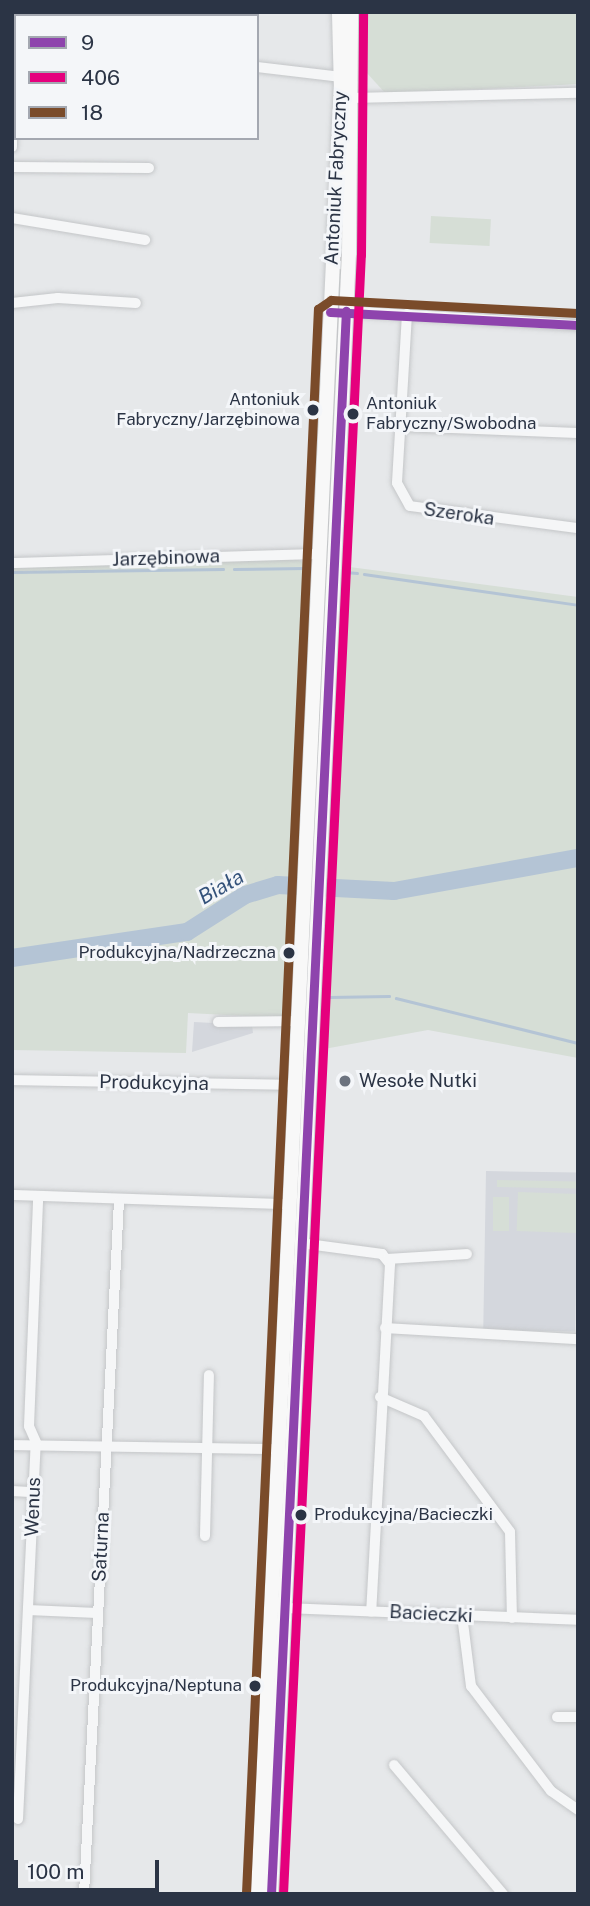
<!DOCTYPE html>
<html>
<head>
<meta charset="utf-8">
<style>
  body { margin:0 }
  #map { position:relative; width:590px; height:1906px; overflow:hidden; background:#e6e8ea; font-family:"Public Sans",sans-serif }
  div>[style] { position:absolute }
  .built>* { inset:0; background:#d4d7dd; transform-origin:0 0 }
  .green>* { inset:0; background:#d6ded6; transform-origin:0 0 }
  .stream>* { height:2.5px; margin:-1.25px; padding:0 1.25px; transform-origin:1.25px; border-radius:1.25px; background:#b4c4d5 }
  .river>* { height:18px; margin:-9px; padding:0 9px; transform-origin:9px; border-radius:9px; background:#b4c4d5 }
  .roads { filter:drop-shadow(0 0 2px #c4c6c8) drop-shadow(0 0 2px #c4c6c8) }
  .minor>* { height:10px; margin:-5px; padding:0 5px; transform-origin:5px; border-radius:5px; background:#f5f6f7 }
  .major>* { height:14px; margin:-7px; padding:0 7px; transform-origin:7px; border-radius:7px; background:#f8f8f8 }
  .bus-1>* { height:9px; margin:-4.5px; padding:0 4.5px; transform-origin:4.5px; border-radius:4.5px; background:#8e44ad }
  .bus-2>* { height:9px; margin:-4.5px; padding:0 4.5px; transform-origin:4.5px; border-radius:4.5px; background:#e5007d }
  .bus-3>* { height:9px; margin:-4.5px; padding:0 4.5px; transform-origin:4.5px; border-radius:4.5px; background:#7a4b2a }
  .dots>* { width:19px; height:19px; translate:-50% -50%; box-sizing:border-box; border:4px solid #f4f6f9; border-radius:50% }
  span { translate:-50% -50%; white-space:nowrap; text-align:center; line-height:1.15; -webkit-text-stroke:6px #f4f6f9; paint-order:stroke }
  .bus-label { font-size:17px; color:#2b3445 }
  .right { translate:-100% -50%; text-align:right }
  .left { translate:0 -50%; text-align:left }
  .street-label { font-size:19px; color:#2b3445 }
  .poi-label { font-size:19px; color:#2b3445 }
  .water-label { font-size:21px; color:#34527a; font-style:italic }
  .frame { position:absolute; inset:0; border:14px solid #2b3445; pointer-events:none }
  .legend { position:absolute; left:14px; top:14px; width:245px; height:126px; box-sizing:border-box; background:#f4f6f9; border:2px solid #a4a8b1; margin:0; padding:9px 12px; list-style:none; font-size:21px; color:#2b3445 }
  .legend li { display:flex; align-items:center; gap:14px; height:35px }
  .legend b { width:35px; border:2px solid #a4a8b1 }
  .scale { position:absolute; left:14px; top:1860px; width:145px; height:32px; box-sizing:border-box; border:4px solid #2b3445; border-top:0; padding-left:9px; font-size:21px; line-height:24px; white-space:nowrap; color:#2b3445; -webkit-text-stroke:5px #f4f6f9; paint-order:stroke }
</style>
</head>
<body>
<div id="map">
  <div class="built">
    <div style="clip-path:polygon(194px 1022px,252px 1025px,253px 1033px,192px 1052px)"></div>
    <div style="left:486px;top:1171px;width:92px;height:159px;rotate:1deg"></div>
  </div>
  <div class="green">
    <div style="clip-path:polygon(362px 12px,578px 12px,578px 84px,386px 94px,366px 72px)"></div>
    <div style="left:431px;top:216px;width:60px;height:27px;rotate:3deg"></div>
    <div style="clip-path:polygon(296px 559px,306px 563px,287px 1018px,188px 1013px,186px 1053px,12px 1050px,12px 568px)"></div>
    <div style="clip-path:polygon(342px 566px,578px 597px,578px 1058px,428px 1030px,324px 1049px)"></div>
    <div style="left:497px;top:1180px;width:81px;height:7px;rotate:1deg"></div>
    <div style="left:518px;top:1192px;width:60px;height:39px;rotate:2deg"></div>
    <div style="left:493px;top:1197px;width:16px;height:34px"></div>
  </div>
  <div class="stream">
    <div style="left:234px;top:569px;width:71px;rotate:-0.8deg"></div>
    <div style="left:12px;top:572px;width:211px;rotate:-0.8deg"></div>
    <div style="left:345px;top:572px;width:12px;rotate:5deg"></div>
    <div style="left:364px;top:574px;width:216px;rotate:8.2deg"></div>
    <div style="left:329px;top:997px;width:60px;rotate:-1deg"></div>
    <div style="left:396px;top:998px;width:187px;rotate:13.9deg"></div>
  </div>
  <div class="river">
    <div style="left:12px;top:958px;width:177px;rotate:-8.5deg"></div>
    <div style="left:187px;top:932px;width:69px;rotate:-32.5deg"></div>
    <div style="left:245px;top:895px;width:34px;rotate:-17deg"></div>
    <div style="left:278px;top:885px;width:116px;rotate:3deg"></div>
    <div style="left:394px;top:891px;width:187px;rotate:-10.2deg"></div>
  </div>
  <div class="roads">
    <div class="minor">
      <div style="left:12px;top:38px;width:4px;rotate:14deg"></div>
      <div style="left:257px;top:67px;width:85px;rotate:6.8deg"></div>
      <div style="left:352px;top:98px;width:226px;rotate:-1.3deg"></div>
      <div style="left:12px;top:129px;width:18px;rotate:90deg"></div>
      <div style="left:12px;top:167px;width:137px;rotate:0.4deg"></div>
      <div style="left:12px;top:218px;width:135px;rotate:9.4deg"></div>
      <div style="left:12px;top:303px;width:46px;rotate:-6.2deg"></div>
      <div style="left:58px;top:298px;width:78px;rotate:3.7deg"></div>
      <div style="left:346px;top:311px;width:232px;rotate:3.5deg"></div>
      <div style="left:407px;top:314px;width:169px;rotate:93.4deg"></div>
      <div style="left:397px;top:483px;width:26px;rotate:61deg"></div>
      <div style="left:410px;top:506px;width:169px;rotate:7.5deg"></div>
      <div style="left:401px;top:426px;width:177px;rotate:2.3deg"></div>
      <div style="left:12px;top:563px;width:307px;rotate:-1.7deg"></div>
      <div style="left:218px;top:1022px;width:80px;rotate:-0.7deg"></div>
      <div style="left:12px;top:1080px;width:283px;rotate:1deg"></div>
      <div style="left:12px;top:1195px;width:278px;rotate:1.9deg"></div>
      <div style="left:300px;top:1243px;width:83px;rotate:7.6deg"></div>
      <div style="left:382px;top:1254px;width:13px;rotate:51deg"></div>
      <div style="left:390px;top:1264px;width:348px;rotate:93.1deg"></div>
      <div style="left:388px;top:1259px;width:79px;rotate:-3.6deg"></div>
      <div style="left:385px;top:1328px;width:193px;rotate:3.3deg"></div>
      <div style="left:380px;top:1397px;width:48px;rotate:23.4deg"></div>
      <div style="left:424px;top:1416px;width:144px;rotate:53.4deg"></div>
      <div style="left:510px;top:1532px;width:86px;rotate:88.7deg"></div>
      <div style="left:12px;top:1445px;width:266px;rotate:0.9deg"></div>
      <div style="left:12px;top:1491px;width:22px;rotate:3deg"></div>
      <div style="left:205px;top:1536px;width:161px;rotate:-88.6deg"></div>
      <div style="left:285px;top:1608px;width:293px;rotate:2.3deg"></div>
      <div style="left:28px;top:1610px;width:69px;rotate:2.5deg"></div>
      <div style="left:462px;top:1615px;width:72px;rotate:82.8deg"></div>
      <div style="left:471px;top:1686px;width:132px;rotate:52.7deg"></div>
      <div style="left:551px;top:1791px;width:33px;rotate:35deg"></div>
      <div style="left:557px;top:1717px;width:21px"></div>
      <div style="left:394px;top:1765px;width:169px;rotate:49.8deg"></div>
      <div style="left:18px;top:1819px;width:377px;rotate:-87.3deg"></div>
      <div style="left:36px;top:1442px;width:17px;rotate:-114deg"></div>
      <div style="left:29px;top:1426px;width:229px;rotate:-87.7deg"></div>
      <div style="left:84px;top:1894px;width:694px;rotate:-87.11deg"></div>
    </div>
    <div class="major">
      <div style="left:258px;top:1894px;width:1806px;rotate:-87.37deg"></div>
      <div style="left:341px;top:90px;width:78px;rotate:-91.5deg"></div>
      <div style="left:271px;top:1894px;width:1642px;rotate:-87.28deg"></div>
      <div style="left:349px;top:254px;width:242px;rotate:-89.5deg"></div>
    </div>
  </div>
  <div class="bus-1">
    <div style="left:330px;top:312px;width:248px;rotate:3deg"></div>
    <div style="left:271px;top:1894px;width:1585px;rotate:-87.29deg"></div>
  </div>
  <div class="bus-2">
    <div style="left:283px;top:1894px;width:1641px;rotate:-87.28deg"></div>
    <div style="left:361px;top:255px;width:243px;rotate:-89.5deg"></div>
  </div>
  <div class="bus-3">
    <div style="left:246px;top:1893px;width:1586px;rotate:-87.4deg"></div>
    <div style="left:318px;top:309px;width:16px;rotate:-35deg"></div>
    <div style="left:331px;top:300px;width:247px;rotate:3deg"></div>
  </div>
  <div class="dots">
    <div style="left:313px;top:410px;background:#2b3445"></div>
    <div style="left:353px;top:414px;background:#2b3445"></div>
    <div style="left:289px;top:953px;background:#2b3445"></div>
    <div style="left:345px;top:1081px;background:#6c737f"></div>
    <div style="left:301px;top:1515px;background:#2b3445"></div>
    <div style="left:255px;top:1686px;background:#2b3445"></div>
  </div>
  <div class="bus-label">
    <span class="right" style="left:300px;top:410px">Antoniuk<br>Fabryczny/Jarzębinowa</span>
    <span class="left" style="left:366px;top:414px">Antoniuk<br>Fabryczny/Swobodna</span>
    <span class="right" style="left:276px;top:953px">Produkcyjna/Nadrzeczna</span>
    <span class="left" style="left:314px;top:1515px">Produkcyjna/Bacieczki</span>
    <span class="right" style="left:242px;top:1686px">Produkcyjna/Neptuna</span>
  </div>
  <div class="street-label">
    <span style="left:336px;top:178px;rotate:-87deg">Antoniuk Fabryczny</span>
    <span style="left:459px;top:514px;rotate:8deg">Szeroka</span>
    <span style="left:166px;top:558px;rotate:-2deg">Jarzębinowa</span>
    <span style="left:154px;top:1083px;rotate:1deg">Produkcyjna</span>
    <span style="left:33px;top:1507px;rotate:-88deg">Wenus</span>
    <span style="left:101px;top:1547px;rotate:-87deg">Saturna</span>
    <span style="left:431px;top:1614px;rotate:3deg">Bacieczki</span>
  </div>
  <div class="poi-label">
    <span class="left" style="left:359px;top:1081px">Wesołe Nutki</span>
  </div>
  <div class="water-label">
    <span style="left:221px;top:887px;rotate:-30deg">Biała</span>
  </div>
  <div class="frame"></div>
  <ul class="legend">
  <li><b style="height:9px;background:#8e44ad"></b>9</li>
  <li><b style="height:9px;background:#e5007d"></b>406</li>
  <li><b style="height:9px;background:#7a4b2a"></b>18</li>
  </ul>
  <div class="scale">100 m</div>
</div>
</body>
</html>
